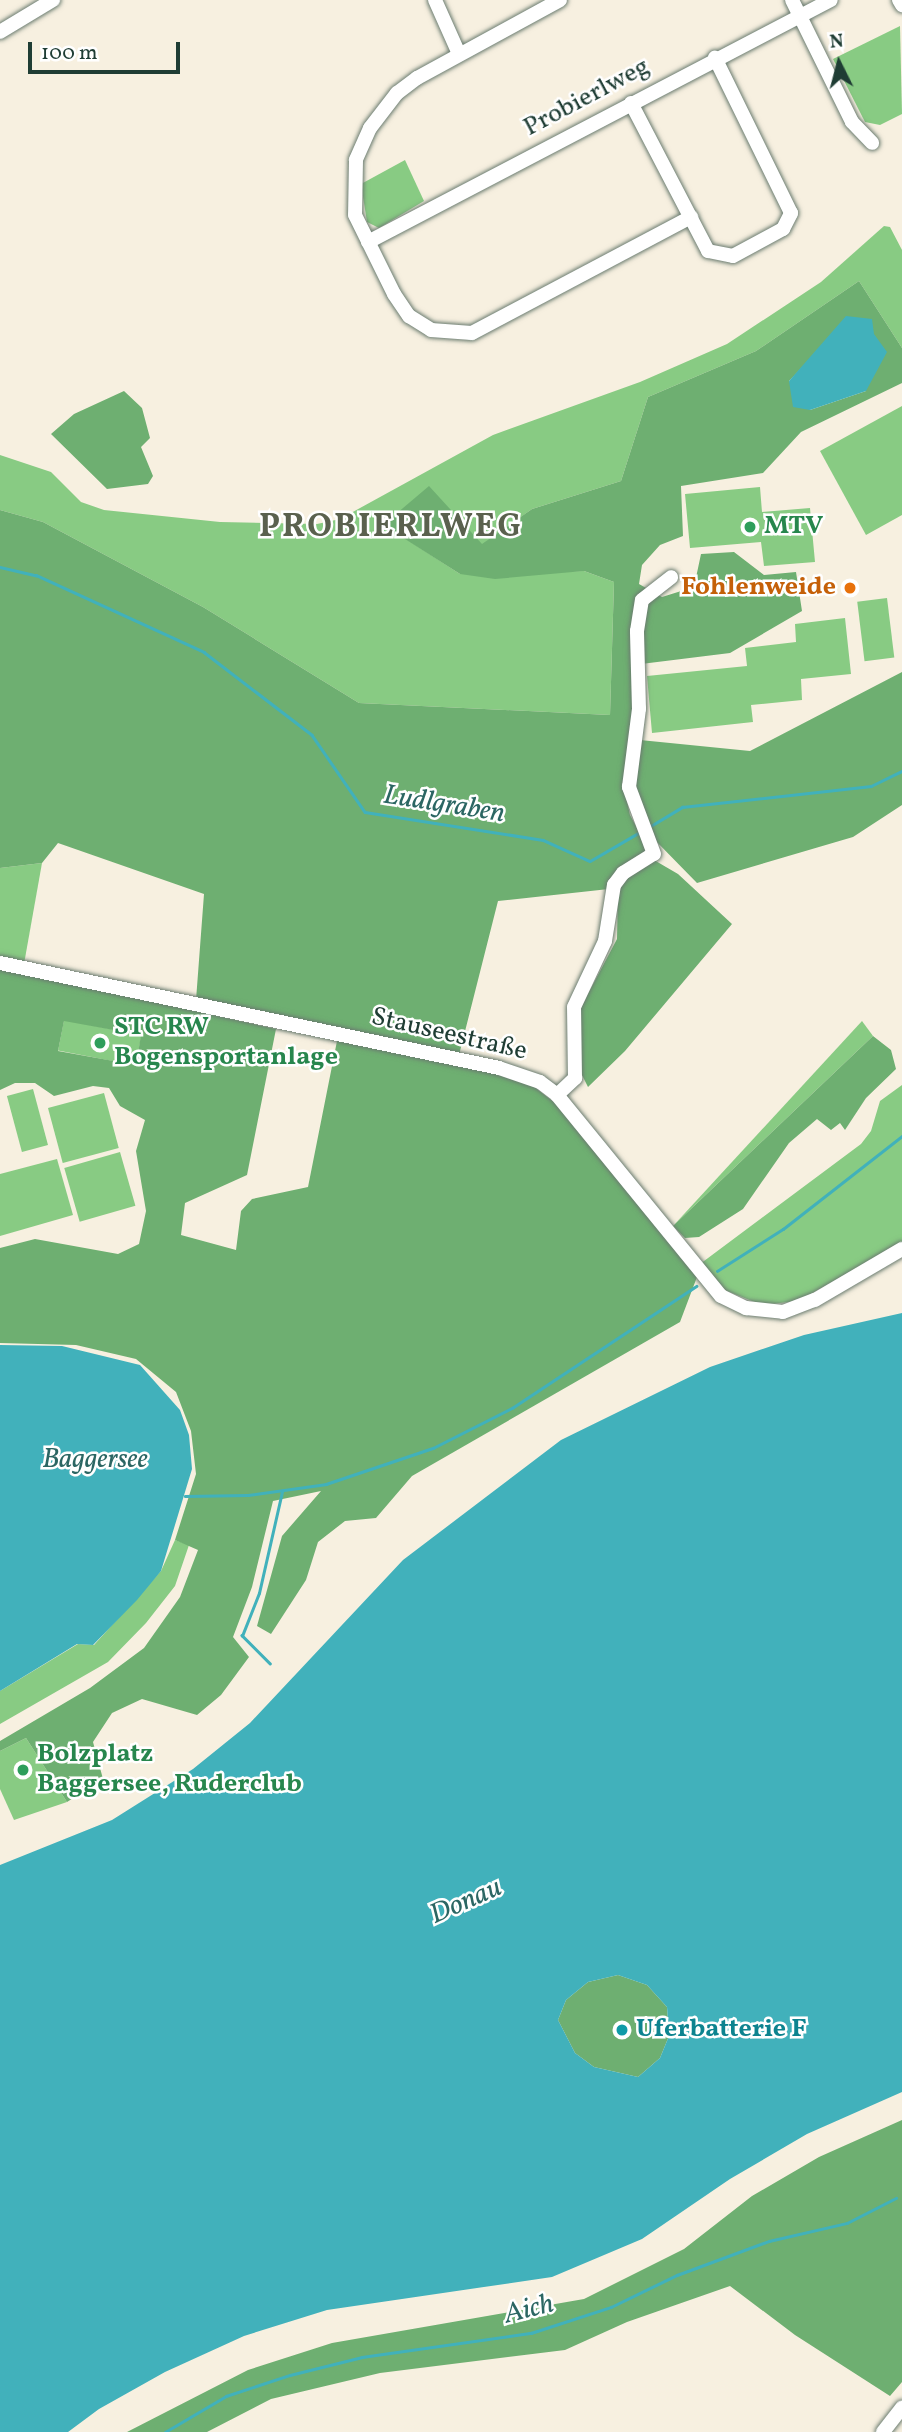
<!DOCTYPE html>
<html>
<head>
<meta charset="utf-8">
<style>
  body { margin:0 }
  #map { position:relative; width:902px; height:2432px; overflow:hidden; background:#f7f0e0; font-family:Vollkorn,serif }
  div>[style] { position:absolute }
  .green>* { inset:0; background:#88cb83; transform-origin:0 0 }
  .forest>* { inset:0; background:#6eaf71 }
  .water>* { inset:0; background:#41b1bb }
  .stream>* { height:2.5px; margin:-1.25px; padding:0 1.25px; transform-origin:1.25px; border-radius:1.25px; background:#41b1bb }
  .roads { filter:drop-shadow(0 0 2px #6b7c70) drop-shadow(0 0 2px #6b7c70) }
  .minor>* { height:14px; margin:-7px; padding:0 7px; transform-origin:7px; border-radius:7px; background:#fff }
  .dots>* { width:19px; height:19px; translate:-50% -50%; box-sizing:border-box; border:4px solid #fff; border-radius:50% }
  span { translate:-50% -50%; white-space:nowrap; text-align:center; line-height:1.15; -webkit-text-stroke:5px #fff; paint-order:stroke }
  .street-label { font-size:26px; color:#1f3d34 }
  .leisure-label { font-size:26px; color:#27864d; font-weight:700 }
  .left { translate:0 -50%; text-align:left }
  .food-label { font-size:26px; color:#c56008; font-weight:700 }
  .right { translate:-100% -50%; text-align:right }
  .culture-label { font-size:26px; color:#0d838f; font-weight:700 }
  .water-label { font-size:28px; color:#2b6663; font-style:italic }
  .district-label { font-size:33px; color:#5a614e; font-weight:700; letter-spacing:2px }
  .north { position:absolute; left:804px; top:28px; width:70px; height:70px; -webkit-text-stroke:5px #fff; paint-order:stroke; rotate:354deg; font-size:19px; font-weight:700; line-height:28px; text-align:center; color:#1f3d34 }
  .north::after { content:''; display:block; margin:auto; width:24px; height:32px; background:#1f3d34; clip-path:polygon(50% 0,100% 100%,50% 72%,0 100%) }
  .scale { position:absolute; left:28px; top:42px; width:152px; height:32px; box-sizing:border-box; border:4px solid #1f3d34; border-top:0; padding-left:9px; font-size:21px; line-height:24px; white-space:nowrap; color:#1f3d34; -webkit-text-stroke:5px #fff; paint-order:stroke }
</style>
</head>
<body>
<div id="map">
  <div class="green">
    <div style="clip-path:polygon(900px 26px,902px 114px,880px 125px,865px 122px,833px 59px)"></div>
    <div style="clip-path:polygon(405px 160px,424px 201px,379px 228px,367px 222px,361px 184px)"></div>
    <div style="clip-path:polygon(884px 226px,890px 227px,902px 250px,902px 348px,859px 281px,756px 351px,648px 397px,621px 481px,532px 509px,482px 545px,383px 524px,460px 574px,584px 571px,614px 582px,610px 715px,359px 703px,203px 607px,43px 522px,0 510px,0 455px,51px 472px,81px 502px,104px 510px,220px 522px,317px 524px,340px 519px,493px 435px,640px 382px,727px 344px,821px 282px)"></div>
    <div style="clip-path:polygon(902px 406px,902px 515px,866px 535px,820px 451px)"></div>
    <div style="clip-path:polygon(760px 487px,762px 512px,810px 508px,815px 562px,764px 566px,761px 542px,690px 548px,685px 494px)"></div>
    <div style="left:887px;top:598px;width:60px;height:30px;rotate:83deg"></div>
    <div style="clip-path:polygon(845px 618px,851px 674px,801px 679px,802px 700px,751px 705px,753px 722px,652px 733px,647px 676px,747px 666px,745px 648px,796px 642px,795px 624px)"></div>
    <div style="clip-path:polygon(42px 863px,24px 964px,0 959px,0 868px)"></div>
    <div style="left:64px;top:1020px;width:79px;height:31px;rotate:11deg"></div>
    <div style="clip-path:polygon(862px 1021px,873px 1036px,673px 1226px)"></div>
    <div style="clip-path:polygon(902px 1085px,902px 1243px,798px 1301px,762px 1305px,722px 1289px,700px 1264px,861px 1144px,871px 1131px,880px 1101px)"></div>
    <div style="left:33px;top:1089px;width:58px;height:27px;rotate:75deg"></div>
    <div style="left:104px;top:1093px;width:57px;height:58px;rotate:75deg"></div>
    <div style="left:120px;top:1152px;width:56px;height:58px;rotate:74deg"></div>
    <div style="clip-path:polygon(57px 1159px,73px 1215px,0 1236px,0 1174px)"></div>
    <div style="clip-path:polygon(175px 1540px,189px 1545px,175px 1586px,146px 1623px,108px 1662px,0 1724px,0 1691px,78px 1644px,94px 1645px,161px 1571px)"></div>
    <div style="clip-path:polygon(26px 1738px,67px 1802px,14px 1820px,0 1789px,0 1751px)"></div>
  </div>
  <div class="forest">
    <div style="clip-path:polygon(evenodd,859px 281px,902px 348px,902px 383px,801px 432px,763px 473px,681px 486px,683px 536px,660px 545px,642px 565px,639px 584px,662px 597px,694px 587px,701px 554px,734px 552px,764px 575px,796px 572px,802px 611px,730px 653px,633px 665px,633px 730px,624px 788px,630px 815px,654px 860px,678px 874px,732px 924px,625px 1051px,588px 1087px,580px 1071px,580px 1009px,617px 939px,618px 888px,498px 901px,459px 1055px,196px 1000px,204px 894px,58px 843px,42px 863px,0 868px,0 510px,43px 522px,203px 607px,359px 703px,610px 715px,614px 582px,584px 571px,495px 579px,460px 574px,383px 525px,429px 486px,482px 544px,532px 509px,621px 481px,648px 397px,756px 351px,859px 281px,833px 335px,866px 391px,810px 410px,789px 381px,833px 335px)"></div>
    <div style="clip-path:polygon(124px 391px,142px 408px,150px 438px,141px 447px,153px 476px,148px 484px,107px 489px,51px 434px,74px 414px)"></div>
    <div style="clip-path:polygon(902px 672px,902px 805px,853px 837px,697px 883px,651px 836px,632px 777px,640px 740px,750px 751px)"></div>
    <div style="clip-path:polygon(evenodd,0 968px,276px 1029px,247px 1175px,185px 1203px,181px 1235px,236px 1250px,241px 1211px,252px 1199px,308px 1187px,337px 1041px,495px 1073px,533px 1086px,555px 1103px,697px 1277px,680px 1322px,412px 1476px,376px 1518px,345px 1521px,318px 1542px,306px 1580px,271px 1634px,257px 1626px,282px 1536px,321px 1491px,273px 1501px,252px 1587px,233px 1637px,249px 1657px,221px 1695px,197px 1715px,142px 1699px,112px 1713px,93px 1742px,103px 1779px,67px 1802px,26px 1738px,0 1751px,0 1741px,90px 1688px,144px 1648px,180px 1597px,198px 1550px,175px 1540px,196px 1474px,191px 1431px,176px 1392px,136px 1359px,76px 1345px,0 1343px,0 1248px,35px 1239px,118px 1254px,139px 1244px,146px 1211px,136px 1151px,145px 1120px,120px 1106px,109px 1088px,93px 1086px,54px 1096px,35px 1083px,15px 1083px,0 1090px,0 968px,64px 1021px,141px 1035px,136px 1065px,58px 1051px,64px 1021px)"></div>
    <div style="clip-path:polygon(873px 1036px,891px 1050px,896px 1069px,866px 1098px,845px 1130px,840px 1123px,831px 1130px,817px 1119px,789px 1143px,743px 1209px,699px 1237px,685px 1238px,673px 1226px)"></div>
    <div style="clip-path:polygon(618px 1975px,647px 1985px,667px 2007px,669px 2036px,660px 2058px,638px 2077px,594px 2067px,575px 2053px,558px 2020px,566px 2000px,588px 1982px)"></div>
    <div style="clip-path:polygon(902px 2120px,902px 2382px,890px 2396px,795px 2335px,730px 2286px,627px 2322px,565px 2350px,380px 2373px,271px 2399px,207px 2432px,127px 2432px,248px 2370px,332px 2343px,584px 2299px,684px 2249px,752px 2196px,819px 2157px)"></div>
  </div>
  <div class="water">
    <div style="clip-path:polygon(846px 316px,872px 319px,874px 334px,887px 352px,866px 391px,810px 410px,793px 407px,789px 381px)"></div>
    <div style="clip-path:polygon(evenodd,902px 1313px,902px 2092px,807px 2134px,730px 2179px,642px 2239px,552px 2277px,327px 2310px,244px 2336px,165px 2372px,99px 2409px,68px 2432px,0 2432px,0 1865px,112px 1820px,193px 1769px,250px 1723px,403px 1560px,561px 1440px,710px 1367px,804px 1335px,902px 1313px,618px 1975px,647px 1985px,667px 2007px,669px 2036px,660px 2058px,638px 2077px,594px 2067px,575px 2053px,558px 2020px,566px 2000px,588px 1982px,618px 1975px)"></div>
    <div style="clip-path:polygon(0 1345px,62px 1346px,140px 1365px,180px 1410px,189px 1435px,192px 1469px,161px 1571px,137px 1600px,93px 1645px,77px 1644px,0 1691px)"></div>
  </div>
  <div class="stream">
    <div style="left:0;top:567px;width:37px;rotate:13deg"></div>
    <div style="left:36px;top:575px;width:185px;rotate:24.6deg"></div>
    <div style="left:204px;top:652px;width:136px;rotate:37.5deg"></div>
    <div style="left:312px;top:735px;width:93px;rotate:55.5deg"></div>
    <div style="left:365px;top:812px;width:180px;rotate:8.9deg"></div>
    <div style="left:543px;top:840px;width:51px;rotate:24.1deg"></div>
    <div style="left:590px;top:861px;width:58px;rotate:-30.1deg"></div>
    <div style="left:649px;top:827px;width:39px;rotate:-31deg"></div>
    <div style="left:682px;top:807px;width:190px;rotate:-6.3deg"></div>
    <div style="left:871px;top:786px;width:34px;rotate:-26deg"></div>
    <div style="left:717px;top:1271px;width:78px;rotate:-32.5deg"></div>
    <div style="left:783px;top:1229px;width:151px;rotate:-38deg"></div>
    <div style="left:185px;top:1496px;width:63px;rotate:-0.9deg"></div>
    <div style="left:248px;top:1495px;width:79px;rotate:-8deg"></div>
    <div style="left:326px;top:1484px;width:113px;rotate:-18.6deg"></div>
    <div style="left:433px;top:1448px;width:89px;rotate:-26.9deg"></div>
    <div style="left:512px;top:1408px;width:221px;rotate:-33.5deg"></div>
    <div style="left:270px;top:1664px;width:40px;rotate:-135deg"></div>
    <div style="left:242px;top:1636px;width:46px;rotate:-68.4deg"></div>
    <div style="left:259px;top:1593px;width:104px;rotate:-77.2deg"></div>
    <div style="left:165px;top:2432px;width:71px;rotate:-30.5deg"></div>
    <div style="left:226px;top:2396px;width:67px;rotate:-18.2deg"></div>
    <div style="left:290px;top:2375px;width:74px;rotate:-14deg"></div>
    <div style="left:362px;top:2357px;width:171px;rotate:-8.1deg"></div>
    <div style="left:531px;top:2333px;width:84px;rotate:-18deg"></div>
    <div style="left:611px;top:2307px;width:73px;rotate:-25.9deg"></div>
    <div style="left:677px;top:2275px;width:98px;rotate:-20.3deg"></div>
    <div style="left:769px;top:2241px;width:80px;rotate:-13deg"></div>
    <div style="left:847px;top:2223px;width:55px;rotate:-27deg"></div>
  </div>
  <div class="roads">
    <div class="minor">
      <div style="left:435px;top:0;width:59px;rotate:66deg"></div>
      <div style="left:560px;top:0;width:163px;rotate:151.4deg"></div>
      <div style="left:417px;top:78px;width:25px;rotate:143deg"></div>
      <div style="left:397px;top:93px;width:44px;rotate:127.6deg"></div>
      <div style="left:370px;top:128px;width:35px;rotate:114deg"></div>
      <div style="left:356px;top:160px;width:55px;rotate:91deg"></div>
      <div style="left:355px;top:215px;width:88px;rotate:63.7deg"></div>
      <div style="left:394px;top:294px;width:27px;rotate:56deg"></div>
      <div style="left:409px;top:316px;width:26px;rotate:32deg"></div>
      <div style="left:431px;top:330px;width:41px;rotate:4.2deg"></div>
      <div style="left:472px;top:333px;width:248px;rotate:-27.9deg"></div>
      <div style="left:792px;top:0;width:136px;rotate:63.8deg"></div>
      <div style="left:852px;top:122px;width:29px;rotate:46deg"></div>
      <div style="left:899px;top:0;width:6px;rotate:59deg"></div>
      <div style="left:0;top:32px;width:62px;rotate:-31.1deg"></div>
      <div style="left:631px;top:103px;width:167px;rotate:62.5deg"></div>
      <div style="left:708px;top:251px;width:25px;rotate:11deg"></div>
      <div style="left:733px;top:256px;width:57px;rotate:-28.4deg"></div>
      <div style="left:783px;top:229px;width:18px;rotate:-63deg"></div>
      <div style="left:791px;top:213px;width:173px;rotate:-116.1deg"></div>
      <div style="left:368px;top:242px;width:522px;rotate:-27.6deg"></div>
      <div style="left:0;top:963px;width:510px;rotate:11.88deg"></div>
      <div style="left:499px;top:1068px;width:43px;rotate:18.9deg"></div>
      <div style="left:540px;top:1082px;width:21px;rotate:37deg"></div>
      <div style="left:557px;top:1095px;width:259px;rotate:50.8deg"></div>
      <div style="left:721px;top:1296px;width:28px;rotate:26deg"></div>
      <div style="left:746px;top:1308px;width:37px;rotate:6deg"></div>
      <div style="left:783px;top:1312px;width:34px;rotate:-21deg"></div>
      <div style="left:815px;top:1300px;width:101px;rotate:-30.4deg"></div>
      <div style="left:557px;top:1095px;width:25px;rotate:-43deg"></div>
      <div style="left:575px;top:1078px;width:71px;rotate:-90.8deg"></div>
      <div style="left:574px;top:1007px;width:73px;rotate:-64.8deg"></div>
      <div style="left:605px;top:941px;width:57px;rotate:-80.9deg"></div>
      <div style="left:614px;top:885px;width:15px;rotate:-53deg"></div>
      <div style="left:623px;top:873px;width:36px;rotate:-32deg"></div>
      <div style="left:654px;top:854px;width:72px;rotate:-110.5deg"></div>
      <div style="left:629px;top:787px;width:79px;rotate:-82.7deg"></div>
      <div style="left:639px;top:709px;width:78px;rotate:-91.5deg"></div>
      <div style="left:637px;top:631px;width:31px;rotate:-81deg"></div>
      <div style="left:642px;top:600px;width:37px;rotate:-38deg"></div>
      <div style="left:883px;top:2432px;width:31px;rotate:-52deg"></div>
    </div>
  </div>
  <div class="dots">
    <div style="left:750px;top:527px;background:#2e9e5b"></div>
    <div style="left:850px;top:588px;background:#e8710a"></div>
    <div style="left:100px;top:1043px;background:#2e9e5b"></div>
    <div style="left:23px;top:1770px;background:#2e9e5b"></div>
    <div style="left:622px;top:2030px;background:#0f9aa8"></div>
  </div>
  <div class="street-label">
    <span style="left:587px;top:98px;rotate:-28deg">Probierlweg</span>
    <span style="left:449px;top:1035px;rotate:13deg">Stauseestraße</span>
  </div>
  <div class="leisure-label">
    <span class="left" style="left:764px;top:527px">MTV</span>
    <span class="left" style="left:114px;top:1043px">STC RW<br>Bogensportanlage</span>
    <span class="left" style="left:37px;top:1770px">Bolzplatz<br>Baggersee, Ruderclub</span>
  </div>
  <div class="food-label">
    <span class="right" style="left:836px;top:588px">Fohlenweide</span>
  </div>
  <div class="culture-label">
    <span class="left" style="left:636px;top:2030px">Uferbatterie F</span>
  </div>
  <div class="water-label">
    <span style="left:444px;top:805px;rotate:9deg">Ludlgraben</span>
    <span style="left:95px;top:1460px">Baggersee</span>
    <span style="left:466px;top:1902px;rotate:-24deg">Donau</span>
    <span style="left:529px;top:2310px;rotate:-14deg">Aich</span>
  </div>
  <div class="district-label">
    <span style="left:391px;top:529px">PROBIERLWEG</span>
  </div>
  <div class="north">N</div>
  <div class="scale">100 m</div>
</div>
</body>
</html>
